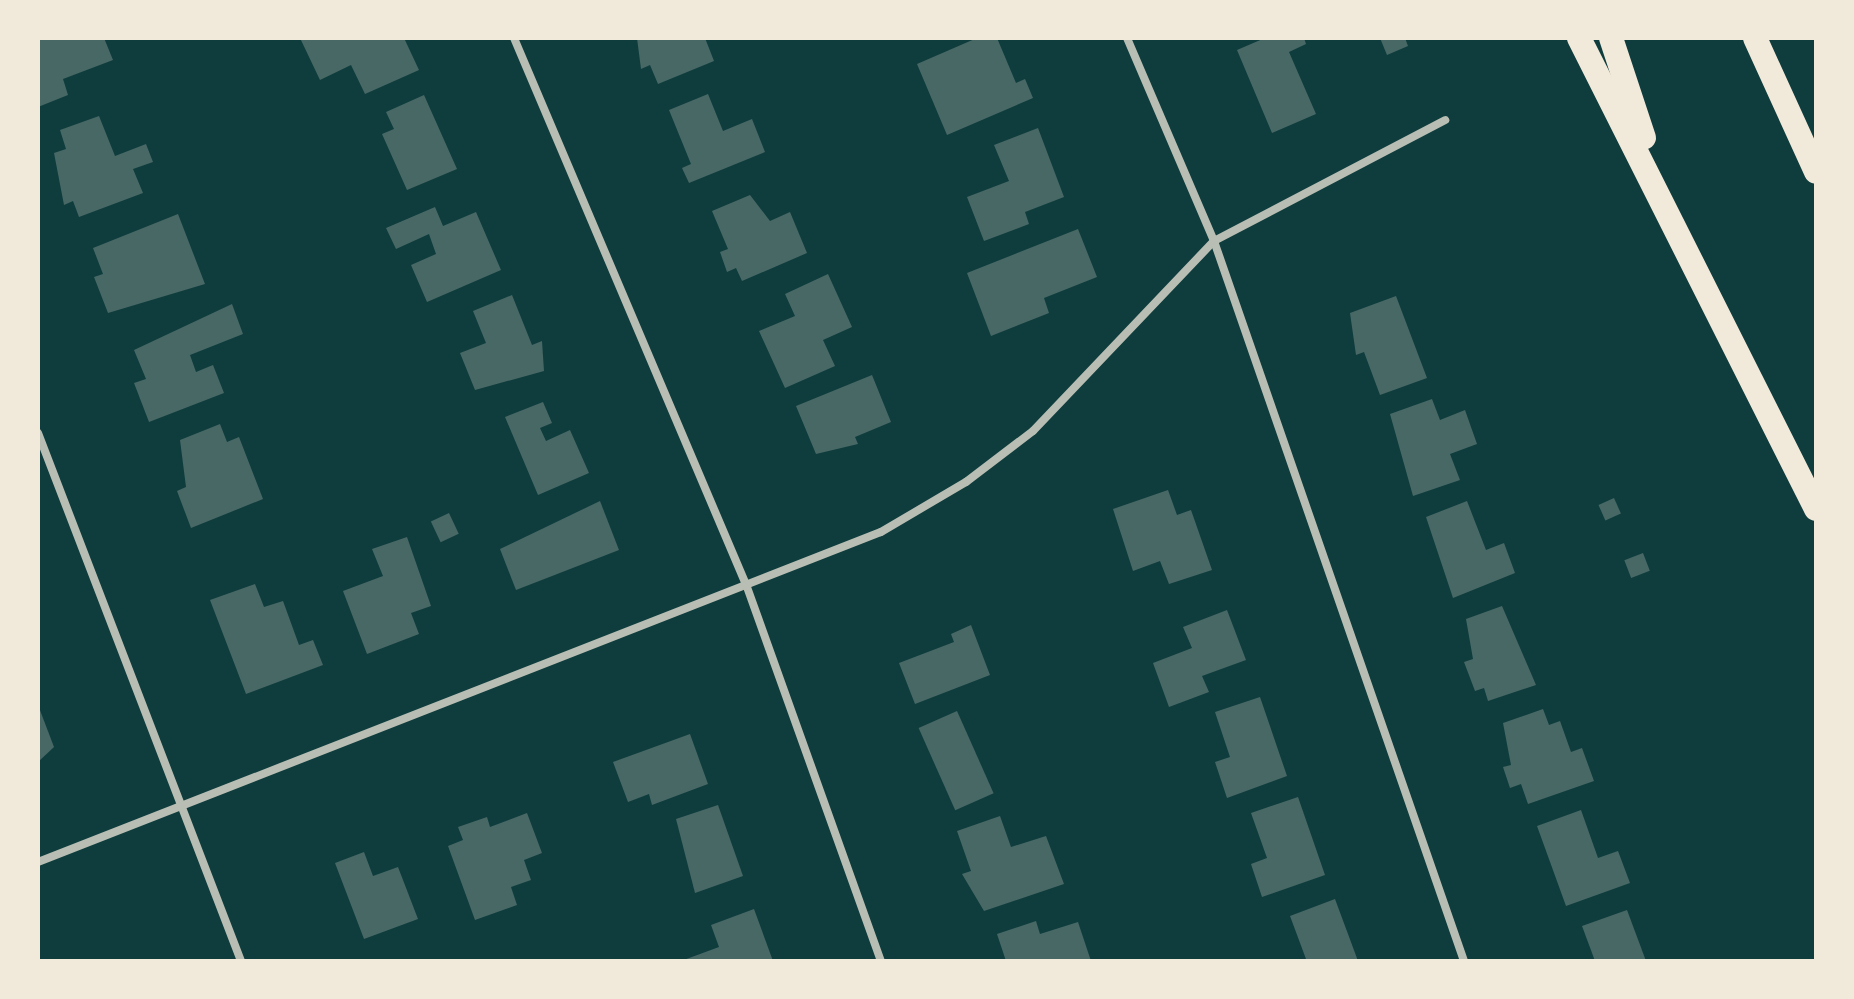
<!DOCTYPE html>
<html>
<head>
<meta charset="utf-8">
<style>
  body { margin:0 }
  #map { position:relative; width:1854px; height:999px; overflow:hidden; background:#0f3d3e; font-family:"Noto Sans",sans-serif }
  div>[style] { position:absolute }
  .building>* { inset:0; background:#486865; transform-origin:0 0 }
  .minor>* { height:8px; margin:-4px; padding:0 4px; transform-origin:4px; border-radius:4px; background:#b8beb3 }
  .motorway>* { height:24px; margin:-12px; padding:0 12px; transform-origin:12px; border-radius:12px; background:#f1e9da }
  span { translate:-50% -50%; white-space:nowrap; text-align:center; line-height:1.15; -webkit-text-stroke:6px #f1e9da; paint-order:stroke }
  .frame { position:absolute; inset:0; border:40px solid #f1e9da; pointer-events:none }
</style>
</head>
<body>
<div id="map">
  <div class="building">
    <div style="clip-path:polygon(38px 38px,104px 38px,113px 60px,63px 79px,68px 95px,38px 107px)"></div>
    <div style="clip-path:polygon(300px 38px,404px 38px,419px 70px,365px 94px,351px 65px,320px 80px)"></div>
    <div style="clip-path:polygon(637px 38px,705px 38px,714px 61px,658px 84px,650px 65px,641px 69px)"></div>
    <div style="clip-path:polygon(977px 38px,997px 38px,1016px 83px,1025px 79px,1033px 98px,947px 135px,917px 64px)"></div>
    <div style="clip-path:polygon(1265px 38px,1304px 38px,1306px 44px,1289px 52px,1316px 114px,1272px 133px,1237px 50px)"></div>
    <div style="clip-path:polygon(1380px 38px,1405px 38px,1408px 46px,1387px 55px)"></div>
    <div style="clip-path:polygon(708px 94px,723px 131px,752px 119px,765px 152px,689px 183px,682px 168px,691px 164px,669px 110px)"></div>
    <div style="clip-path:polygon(424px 95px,457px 169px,407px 190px,382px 134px,394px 129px,386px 112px)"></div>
    <div style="clip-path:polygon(99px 116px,115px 156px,146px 144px,153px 162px,133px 169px,143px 193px,79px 217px,73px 201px,64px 205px,54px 153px,66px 149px,60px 130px)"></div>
    <div style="clip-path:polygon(1038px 128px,1064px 197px,1025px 212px,1029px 224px,984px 241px,967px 197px,1009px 181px,994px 145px)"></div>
    <div style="clip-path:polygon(750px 195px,770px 221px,790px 212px,807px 253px,742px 281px,736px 268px,727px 272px,720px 252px,728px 249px,712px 211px)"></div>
    <div style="clip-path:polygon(435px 207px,443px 226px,476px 212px,501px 270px,427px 302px,411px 265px,436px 254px,429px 234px,396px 249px,386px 228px)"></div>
    <div style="clip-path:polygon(178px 214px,205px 284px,108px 313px,94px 277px,103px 274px,93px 248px)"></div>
    <div style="clip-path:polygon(1078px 229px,1097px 277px,1044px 298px,1049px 313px,991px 336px,967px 273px)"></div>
    <div style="clip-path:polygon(828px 274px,852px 327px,823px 340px,835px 366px,785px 388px,759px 331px,795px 316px,785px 294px)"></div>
    <div style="clip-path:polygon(512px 295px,532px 345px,542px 341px,544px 371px,475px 390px,460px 353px,486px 343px,473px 311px)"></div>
    <div style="clip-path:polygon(1396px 296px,1427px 378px,1380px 395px,1364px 352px,1356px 355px,1350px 313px)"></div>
    <div style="clip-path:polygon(232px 304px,243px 334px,190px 355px,196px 372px,213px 365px,224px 393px,149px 422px,134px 383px,146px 379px,134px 350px)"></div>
    <div style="clip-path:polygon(872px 375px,891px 422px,855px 437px,858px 444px,816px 454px,796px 406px)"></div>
    <div style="clip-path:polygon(1432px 399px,1440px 420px,1465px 410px,1477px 444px,1450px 454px,1460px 480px,1413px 496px,1390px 414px)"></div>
    <div style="clip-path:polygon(543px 402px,552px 423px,540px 428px,546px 441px,570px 430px,589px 473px,538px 495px,505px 417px)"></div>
    <div style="clip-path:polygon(220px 424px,227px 442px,239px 437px,263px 499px,191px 528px,177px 491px,186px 487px,180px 440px)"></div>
    <div style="clip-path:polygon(1168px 490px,1177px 515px,1191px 510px,1212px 570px,1169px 584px,1160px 561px,1133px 571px,1113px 509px)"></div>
    <div style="left:1614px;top:498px;width:17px;height:17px;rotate:66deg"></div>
    <div style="clip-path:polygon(600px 501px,619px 550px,516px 590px,500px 549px)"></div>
    <div style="clip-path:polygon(1467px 501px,1486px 550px,1504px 543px,1515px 573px,1453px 598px,1426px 517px)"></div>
    <div style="left:449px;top:513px;width:23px;height:20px;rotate:65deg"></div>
    <div style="clip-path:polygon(407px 537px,431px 606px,411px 613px,419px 634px,367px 654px,343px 591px,383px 576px,372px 549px)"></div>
    <div style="left:1643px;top:553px;width:19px;height:20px;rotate:69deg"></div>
    <div style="clip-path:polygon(255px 584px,264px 607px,283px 601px,299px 645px,313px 640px,323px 665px,246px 694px,210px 600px)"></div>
    <div style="clip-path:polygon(1502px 606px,1536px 685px,1488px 701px,1484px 688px,1475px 691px,1464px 662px,1473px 659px,1466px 619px)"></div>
    <div style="clip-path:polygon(1227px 610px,1246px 660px,1202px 676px,1209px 692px,1169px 707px,1153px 663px,1192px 648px,1183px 627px)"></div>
    <div style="clip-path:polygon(971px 625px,990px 675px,915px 704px,899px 663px,954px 642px,951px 634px)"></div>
    <div style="clip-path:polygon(1260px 697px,1287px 776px,1227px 798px,1215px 762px,1230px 757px,1215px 712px)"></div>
    <div style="clip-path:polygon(38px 705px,54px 747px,38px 762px)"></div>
    <div style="clip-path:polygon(1543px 709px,1549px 725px,1560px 721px,1571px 752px,1582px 748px,1594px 781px,1528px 804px,1521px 784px,1510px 788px,1503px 767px,1511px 765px,1503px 723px)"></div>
    <div style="left:957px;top:711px;width:90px;height:42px;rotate:66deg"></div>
    <div style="clip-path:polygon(690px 734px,708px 784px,652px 805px,649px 794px,628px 802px,613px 762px)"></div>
    <div style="clip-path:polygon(1298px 797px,1325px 875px,1262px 897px,1251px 864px,1267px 858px,1251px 813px)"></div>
    <div style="clip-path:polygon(718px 805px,743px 876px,695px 893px,676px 819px)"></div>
    <div style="clip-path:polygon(1581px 810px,1598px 858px,1618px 851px,1630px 883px,1566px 906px,1537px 826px)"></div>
    <div style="clip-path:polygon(527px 813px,542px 853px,524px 860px,531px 880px,511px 887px,517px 905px,475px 920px,448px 846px,463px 840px,458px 827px,487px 817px,490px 827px)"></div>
    <div style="clip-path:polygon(1000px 816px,1011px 847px,1046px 836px,1064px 884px,984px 911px,962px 874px,971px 871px,957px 831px)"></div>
    <div style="clip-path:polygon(364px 852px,373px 876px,398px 867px,418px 919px,364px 939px,335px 863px)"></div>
    <div style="clip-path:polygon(1335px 899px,1358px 961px,1300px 961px,1306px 959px,1290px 916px)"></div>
    <div style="clip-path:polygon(754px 909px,773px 961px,681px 961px,719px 947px,711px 925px)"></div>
    <div style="clip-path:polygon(1627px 910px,1646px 961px,1595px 961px,1582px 926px)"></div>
    <div style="clip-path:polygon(1036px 921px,1040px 934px,1078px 922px,1091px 961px,1006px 961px,997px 934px)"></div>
  </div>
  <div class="minor">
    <div style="left:514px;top:38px;width:596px;rotate:67deg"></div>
    <div style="left:747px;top:587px;width:397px;rotate:70.3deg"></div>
    <div style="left:1127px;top:38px;width:221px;rotate:66.8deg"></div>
    <div style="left:1214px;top:241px;width:762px;rotate:70.85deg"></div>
    <div style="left:38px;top:433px;width:566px;rotate:68.97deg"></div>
    <div style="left:38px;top:862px;width:905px;rotate:-21.38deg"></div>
    <div style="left:881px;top:532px;width:99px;rotate:-30.5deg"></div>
    <div style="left:966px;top:482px;width:84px;rotate:-37.3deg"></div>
    <div style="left:1033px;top:431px;width:262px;rotate:-46.4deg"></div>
    <div style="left:1214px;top:241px;width:261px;rotate:-27.6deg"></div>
  </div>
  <div class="motorway">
    <div style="left:1579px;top:38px;width:527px;rotate:63.29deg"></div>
    <div style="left:1611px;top:38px;width:105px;rotate:71.7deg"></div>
    <div style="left:1755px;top:38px;width:147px;rotate:65.5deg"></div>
  </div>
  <div class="frame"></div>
</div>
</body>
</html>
